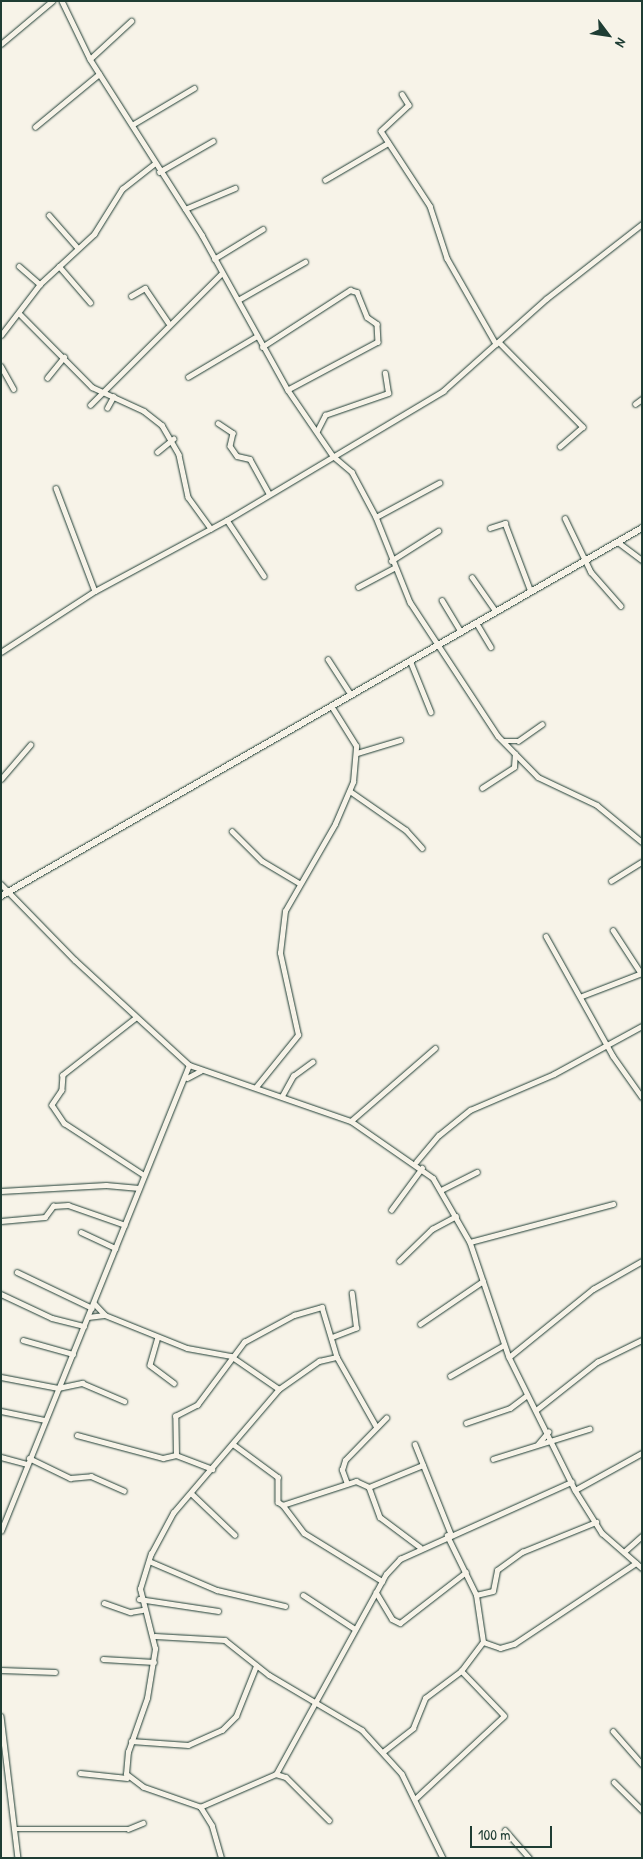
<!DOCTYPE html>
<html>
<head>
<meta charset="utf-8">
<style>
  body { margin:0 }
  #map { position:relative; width:643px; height:1859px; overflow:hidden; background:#f7f3e8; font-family:"Patrick Hand",sans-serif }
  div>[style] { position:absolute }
  .roads { filter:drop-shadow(0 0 1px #1f3d34) drop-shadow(0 0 1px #1f3d34) }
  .street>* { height:4.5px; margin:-2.25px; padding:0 2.25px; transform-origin:2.25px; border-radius:2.25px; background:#f7f3e8 }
  .secondary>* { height:6px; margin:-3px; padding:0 3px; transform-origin:3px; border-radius:3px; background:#f7f3e8 }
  span { translate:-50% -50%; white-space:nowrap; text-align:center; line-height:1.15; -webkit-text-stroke:4.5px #f7f3e8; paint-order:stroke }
  .frame { position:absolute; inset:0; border:2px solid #1f3d34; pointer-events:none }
  .north { position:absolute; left:583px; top:10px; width:50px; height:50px; -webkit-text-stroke:4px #f7f3e8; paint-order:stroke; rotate:121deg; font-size:14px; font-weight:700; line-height:20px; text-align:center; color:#1f3d34 }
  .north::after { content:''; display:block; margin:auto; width:18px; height:22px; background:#1f3d34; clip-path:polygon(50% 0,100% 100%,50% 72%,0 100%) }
  .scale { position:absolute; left:470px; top:1826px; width:82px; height:22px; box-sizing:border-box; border:2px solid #1f3d34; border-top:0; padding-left:6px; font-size:15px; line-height:18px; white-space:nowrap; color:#1f3d34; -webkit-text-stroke:4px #f7f3e8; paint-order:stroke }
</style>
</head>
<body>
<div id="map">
  <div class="roads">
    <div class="street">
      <div style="left:62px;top:1px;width:64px;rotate:64.2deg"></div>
      <div style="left:90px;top:59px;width:209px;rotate:57.5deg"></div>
      <div style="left:202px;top:235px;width:177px;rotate:61deg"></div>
      <div style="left:288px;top:390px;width:80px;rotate:55.7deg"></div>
      <div style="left:333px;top:456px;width:25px;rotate:40deg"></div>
      <div style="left:352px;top:472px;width:51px;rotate:61.9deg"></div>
      <div style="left:376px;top:517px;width:92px;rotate:68.2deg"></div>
      <div style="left:410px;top:602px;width:160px;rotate:56.7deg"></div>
      <div style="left:498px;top:736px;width:57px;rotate:45.7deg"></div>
      <div style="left:538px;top:777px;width:65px;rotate:25.4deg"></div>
      <div style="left:597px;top:805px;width:58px;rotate:39.4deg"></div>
      <div style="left:1px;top:44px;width:67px;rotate:-40.1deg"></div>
      <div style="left:90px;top:59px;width:56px;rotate:-42.8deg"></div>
      <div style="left:402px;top:94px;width:13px;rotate:58deg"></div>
      <div style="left:409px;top:105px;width:38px;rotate:137deg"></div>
      <div style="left:381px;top:131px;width:90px;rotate:56.8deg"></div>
      <div style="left:430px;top:206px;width:55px;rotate:71.9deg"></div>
      <div style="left:447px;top:258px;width:99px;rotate:60.3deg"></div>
      <div style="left:132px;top:125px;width:72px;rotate:-30.8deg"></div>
      <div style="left:35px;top:127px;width:83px;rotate:-39.6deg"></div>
      <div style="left:159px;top:172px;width:62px;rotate:-29.9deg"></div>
      <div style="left:325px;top:180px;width:73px;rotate:-30.4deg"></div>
      <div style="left:185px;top:209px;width:54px;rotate:-22.8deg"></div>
      <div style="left:49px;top:215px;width:44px;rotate:48.7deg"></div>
      <div style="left:214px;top:259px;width:57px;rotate:-31.5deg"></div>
      <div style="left:19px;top:266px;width:28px;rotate:41deg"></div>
      <div style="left:59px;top:266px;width:48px;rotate:49.3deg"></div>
      <div style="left:131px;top:296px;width:16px;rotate:-30deg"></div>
      <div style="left:145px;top:288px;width:41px;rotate:55.9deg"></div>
      <div style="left:238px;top:300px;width:77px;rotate:-29.6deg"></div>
      <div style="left:19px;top:313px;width:104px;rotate:45.4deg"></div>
      <div style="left:92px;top:387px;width:57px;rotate:24.8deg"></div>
      <div style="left:144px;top:411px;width:23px;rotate:38deg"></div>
      <div style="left:162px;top:425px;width:34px;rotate:60deg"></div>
      <div style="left:179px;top:455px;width:43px;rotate:77.9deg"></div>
      <div style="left:188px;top:497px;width:39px;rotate:54deg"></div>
      <div style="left:1px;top:335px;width:64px;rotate:-52.6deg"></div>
      <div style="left:40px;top:284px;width:74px;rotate:-42.8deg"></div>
      <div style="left:94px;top:234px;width:53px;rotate:-58.1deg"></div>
      <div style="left:122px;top:189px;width:41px;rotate:-38deg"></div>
      <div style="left:500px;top:343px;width:118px;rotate:45.3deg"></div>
      <div style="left:583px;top:427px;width:30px;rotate:139deg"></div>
      <div style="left:262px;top:347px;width:105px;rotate:-32.9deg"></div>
      <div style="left:350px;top:290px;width:7px;rotate:16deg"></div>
      <div style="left:357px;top:292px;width:27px;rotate:68deg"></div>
      <div style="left:367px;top:317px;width:12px;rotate:35deg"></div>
      <div style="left:377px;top:324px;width:18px;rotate:87deg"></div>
      <div style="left:378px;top:342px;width:102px;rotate:151.9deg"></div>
      <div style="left:1px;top:366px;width:26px;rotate:61deg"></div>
      <div style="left:188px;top:377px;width:80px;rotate:-30.7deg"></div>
      <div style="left:47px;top:378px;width:27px;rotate:-51deg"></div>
      <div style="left:635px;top:404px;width:9px;rotate:-36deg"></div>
      <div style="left:90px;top:405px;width:185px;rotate:-45deg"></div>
      <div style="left:107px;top:408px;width:13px;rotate:-61deg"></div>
      <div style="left:218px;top:423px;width:18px;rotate:34deg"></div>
      <div style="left:233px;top:433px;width:13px;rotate:103deg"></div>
      <div style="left:230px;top:446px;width:12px;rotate:55deg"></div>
      <div style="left:237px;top:456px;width:13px;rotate:13deg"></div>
      <div style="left:250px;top:459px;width:39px;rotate:61deg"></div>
      <div style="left:317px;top:431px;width:18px;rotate:-63deg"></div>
      <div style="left:325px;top:415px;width:67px;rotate:-19.2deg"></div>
      <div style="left:388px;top:393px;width:20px;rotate:-99deg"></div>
      <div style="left:157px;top:452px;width:21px;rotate:-39deg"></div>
      <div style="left:56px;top:488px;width:110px;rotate:69.3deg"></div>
      <div style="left:376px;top:517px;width:72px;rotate:-28.4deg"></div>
      <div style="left:565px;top:518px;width:60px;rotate:64.3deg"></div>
      <div style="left:591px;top:572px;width:45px;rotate:48.6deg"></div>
      <div style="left:227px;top:520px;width:67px;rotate:56.5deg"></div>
      <div style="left:490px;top:528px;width:16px;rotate:-18deg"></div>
      <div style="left:505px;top:523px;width:71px;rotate:69.3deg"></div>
      <div style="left:618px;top:542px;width:30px;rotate:37deg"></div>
      <div style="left:391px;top:561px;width:56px;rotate:-32.6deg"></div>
      <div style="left:472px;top:577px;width:40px;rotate:55.1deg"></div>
      <div style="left:358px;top:587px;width:40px;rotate:-28deg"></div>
      <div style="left:442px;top:600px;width:35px;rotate:59deg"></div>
      <div style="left:476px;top:622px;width:29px;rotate:59deg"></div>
      <div style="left:1px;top:652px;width:112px;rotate:-33deg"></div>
      <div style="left:95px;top:591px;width:150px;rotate:-28.3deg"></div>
      <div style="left:227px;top:520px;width:252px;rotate:-30.8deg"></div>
      <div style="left:443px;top:391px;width:138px;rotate:-41.8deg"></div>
      <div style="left:546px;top:299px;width:122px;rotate:-38deg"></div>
      <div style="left:328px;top:659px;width:40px;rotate:57.1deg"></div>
      <div style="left:410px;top:660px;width:56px;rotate:68deg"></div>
      <div style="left:503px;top:741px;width:15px"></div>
      <div style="left:518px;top:741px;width:29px;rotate:-35deg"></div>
      <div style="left:357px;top:753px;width:45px;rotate:-16.8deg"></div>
      <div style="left:1px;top:779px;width:45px;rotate:-49.5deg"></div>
      <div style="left:482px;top:788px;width:38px;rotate:-33deg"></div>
      <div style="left:514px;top:767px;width:13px;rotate:-86deg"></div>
      <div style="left:350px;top:791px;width:68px;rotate:34.9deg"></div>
      <div style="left:406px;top:830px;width:24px;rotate:48deg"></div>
      <div style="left:232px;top:831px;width:42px;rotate:45deg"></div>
      <div style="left:262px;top:861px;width:43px;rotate:30.7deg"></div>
      <div style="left:611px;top:881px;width:36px;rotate:-32deg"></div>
      <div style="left:1px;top:884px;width:106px;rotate:45.8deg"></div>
      <div style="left:75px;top:960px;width:155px;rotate:42.6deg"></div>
      <div style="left:189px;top:1065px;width:171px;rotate:19.1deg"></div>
      <div style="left:351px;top:1121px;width:100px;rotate:34.8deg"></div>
      <div style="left:433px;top:1178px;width:74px;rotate:60deg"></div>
      <div style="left:470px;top:1242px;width:121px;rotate:71.3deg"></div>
      <div style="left:509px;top:1357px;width:148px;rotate:63.6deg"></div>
      <div style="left:575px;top:1490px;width:51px;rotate:57.9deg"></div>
      <div style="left:602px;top:1533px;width:53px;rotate:41.2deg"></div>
      <div style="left:613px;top:930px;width:51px;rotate:56.9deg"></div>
      <div style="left:546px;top:936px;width:137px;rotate:60.8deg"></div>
      <div style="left:613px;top:1056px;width:50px;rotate:54.7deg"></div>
      <div style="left:582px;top:996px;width:64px;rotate:-21deg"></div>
      <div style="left:136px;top:1018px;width:93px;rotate:142deg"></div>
      <div style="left:63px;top:1075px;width:15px;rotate:94deg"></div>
      <div style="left:62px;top:1090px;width:18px;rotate:124deg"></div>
      <div style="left:52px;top:1105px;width:22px;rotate:56deg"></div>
      <div style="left:64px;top:1123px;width:95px;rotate:33deg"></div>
      <div style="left:187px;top:1078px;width:15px;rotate:-28deg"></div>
      <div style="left:256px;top:1087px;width:67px;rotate:-51.1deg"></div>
      <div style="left:298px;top:1035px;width:84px;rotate:-102.4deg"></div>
      <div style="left:280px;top:953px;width:42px;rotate:-83.2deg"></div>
      <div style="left:285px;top:911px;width:100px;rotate:-60.1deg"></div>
      <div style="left:335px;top:824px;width:46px;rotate:-66.8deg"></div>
      <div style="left:353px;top:782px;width:36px;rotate:-85deg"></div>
      <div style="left:356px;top:746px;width:47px;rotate:-122deg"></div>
      <div style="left:282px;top:1096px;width:23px;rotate:-61deg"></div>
      <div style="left:293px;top:1076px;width:24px;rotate:-36deg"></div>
      <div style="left:351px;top:1121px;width:111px;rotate:-41deg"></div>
      <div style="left:416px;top:1162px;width:35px;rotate:-50deg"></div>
      <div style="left:439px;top:1135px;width:40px;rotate:-39deg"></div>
      <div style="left:470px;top:1110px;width:91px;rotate:-23.2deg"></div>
      <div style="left:554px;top:1074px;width:100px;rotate:-28.6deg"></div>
      <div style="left:441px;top:1190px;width:40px;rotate:-26.6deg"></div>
      <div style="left:1px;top:1191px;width:105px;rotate:-3.3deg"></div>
      <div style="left:106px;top:1185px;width:33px;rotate:5deg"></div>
      <div style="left:391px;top:1210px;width:52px;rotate:-53.6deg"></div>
      <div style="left:1px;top:1221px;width:44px;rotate:-5.2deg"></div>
      <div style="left:45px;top:1217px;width:14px;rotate:-54deg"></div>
      <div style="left:53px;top:1206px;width:15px;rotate:-4deg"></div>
      <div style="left:68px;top:1205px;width:60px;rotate:19.3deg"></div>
      <div style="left:81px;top:1232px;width:38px;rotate:25deg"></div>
      <div style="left:470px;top:1242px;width:148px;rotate:-14.9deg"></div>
      <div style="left:399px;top:1261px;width:46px;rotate:-44.1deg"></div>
      <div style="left:432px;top:1229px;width:27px;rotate:-28deg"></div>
      <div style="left:17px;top:1272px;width:83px;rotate:25.6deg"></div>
      <div style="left:1px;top:1294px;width:56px;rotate:25.2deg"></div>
      <div style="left:52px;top:1318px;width:33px;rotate:14deg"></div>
      <div style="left:94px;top:1303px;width:16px;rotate:47deg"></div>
      <div style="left:105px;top:1315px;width:88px;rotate:21.9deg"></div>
      <div style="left:187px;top:1348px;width:45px;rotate:10.3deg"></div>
      <div style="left:231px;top:1356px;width:58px;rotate:34.5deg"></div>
      <div style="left:88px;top:1317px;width:16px;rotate:-7deg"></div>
      <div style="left:420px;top:1324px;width:76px;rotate:-34.3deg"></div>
      <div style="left:158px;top:1337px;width:29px;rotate:106deg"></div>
      <div style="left:150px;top:1365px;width:30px;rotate:37deg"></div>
      <div style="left:332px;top:1337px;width:26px;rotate:-21deg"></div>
      <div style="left:356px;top:1328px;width:35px;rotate:-97deg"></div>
      <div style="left:23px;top:1340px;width:52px;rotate:15.6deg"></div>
      <div style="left:509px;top:1357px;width:108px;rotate:-39deg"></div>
      <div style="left:593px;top:1289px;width:56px;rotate:-29.7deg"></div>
      <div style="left:450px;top:1376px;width:62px;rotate:-29.9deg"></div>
      <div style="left:1px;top:1377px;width:58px;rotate:10.9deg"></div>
      <div style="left:58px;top:1388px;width:25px;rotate:-12deg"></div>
      <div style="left:82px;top:1383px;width:46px;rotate:23.2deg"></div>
      <div style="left:536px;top:1410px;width:78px;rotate:-38.2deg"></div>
      <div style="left:597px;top:1362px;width:50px;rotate:-26.1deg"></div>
      <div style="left:1px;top:1411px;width:45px;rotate:11.6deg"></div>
      <div style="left:466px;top:1423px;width:46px;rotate:-18.8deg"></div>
      <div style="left:510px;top:1408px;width:21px;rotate:-37deg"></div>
      <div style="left:77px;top:1435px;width:89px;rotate:15deg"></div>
      <div style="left:163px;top:1458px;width:13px;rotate:-13deg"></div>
      <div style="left:176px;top:1455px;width:39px;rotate:21deg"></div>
      <div style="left:233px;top:1444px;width:56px;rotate:36.3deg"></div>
      <div style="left:278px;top:1477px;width:25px;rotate:90deg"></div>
      <div style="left:278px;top:1502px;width:6px;rotate:31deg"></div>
      <div style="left:283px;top:1505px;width:77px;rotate:-18.2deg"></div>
      <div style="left:356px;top:1481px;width:14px;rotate:25deg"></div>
      <div style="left:415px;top:1444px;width:97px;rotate:68.2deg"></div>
      <div style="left:538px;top:1444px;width:16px;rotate:-50deg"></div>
      <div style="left:176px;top:1455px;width:39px;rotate:-91deg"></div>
      <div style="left:175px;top:1416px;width:25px;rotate:-27deg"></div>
      <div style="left:197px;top:1405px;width:79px;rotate:-53.3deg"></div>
      <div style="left:244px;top:1342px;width:57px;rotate:-28.4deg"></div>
      <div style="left:294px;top:1315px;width:29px;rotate:-16deg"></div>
      <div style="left:322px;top:1307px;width:52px;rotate:73.3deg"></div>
      <div style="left:337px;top:1357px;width:79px;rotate:60.5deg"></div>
      <div style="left:1px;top:1457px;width:27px;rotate:15deg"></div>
      <div style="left:29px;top:1458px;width:46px;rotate:26deg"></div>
      <div style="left:70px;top:1478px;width:21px;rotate:-5deg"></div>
      <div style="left:91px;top:1476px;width:36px;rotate:24deg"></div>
      <div style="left:493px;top:1459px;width:101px;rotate:-17.4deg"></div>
      <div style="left:347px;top:1484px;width:15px;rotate:-110deg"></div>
      <div style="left:342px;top:1470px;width:10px;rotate:-73deg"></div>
      <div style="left:345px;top:1460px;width:59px;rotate:-45.7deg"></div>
      <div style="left:369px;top:1487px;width:32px;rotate:70deg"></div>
      <div style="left:380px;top:1517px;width:50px;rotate:36.9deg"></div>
      <div style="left:369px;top:1487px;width:58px;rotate:-22.2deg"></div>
      <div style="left:575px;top:1490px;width:77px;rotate:-28.9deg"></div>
      <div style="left:192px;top:1494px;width:59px;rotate:43.6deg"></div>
      <div style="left:283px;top:1505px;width:35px;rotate:53deg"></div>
      <div style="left:304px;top:1533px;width:92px;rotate:31.6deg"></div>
      <div style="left:1px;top:1531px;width:502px;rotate:-68.03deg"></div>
      <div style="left:624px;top:1552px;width:24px;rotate:-42deg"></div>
      <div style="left:149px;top:1561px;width:74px;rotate:23.1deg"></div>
      <div style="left:217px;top:1590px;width:70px;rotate:13.2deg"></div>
      <div style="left:376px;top:1592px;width:31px;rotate:59deg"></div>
      <div style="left:392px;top:1619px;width:9px;rotate:27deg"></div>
      <div style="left:400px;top:1623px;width:83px;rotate:-37.7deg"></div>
      <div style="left:303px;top:1595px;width:62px;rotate:33.2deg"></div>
      <div style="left:476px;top:1595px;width:17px;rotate:-13deg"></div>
      <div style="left:493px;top:1591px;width:21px;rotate:-79deg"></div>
      <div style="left:497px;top:1570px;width:31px;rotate:-36deg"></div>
      <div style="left:522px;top:1552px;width:80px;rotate:-22.1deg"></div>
      <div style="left:139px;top:1599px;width:80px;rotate:8.6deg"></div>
      <div style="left:104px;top:1603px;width:28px;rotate:19deg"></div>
      <div style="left:130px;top:1612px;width:12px;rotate:-9deg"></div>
      <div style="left:155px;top:1636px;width:70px;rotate:3.3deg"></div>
      <div style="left:225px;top:1640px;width:56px;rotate:38.5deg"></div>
      <div style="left:269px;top:1675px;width:108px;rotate:30.6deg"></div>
      <div style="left:362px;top:1730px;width:59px;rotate:47.7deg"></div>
      <div style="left:402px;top:1774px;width:93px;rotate:64deg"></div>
      <div style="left:483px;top:1642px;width:18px;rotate:19deg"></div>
      <div style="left:500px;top:1648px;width:15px;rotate:-16deg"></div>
      <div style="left:514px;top:1644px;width:146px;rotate:-33.6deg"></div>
      <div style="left:103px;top:1659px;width:51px;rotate:3.4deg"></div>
      <div style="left:1px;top:1670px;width:54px;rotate:2.1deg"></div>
      <div style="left:1px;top:1716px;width:143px;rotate:83.2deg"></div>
      <div style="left:613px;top:1731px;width:44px;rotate:48.7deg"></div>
      <div style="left:131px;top:1741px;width:57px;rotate:4deg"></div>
      <div style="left:188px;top:1745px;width:37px;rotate:-24deg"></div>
      <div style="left:222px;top:1730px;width:20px;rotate:-45deg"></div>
      <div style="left:236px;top:1716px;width:54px;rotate:-68.2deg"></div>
      <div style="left:384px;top:1751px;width:37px;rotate:-38deg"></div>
      <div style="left:413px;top:1728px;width:32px;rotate:-68deg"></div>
      <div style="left:425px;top:1698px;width:45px;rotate:-36.9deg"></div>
      <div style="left:461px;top:1671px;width:36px;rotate:-53deg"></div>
      <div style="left:483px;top:1642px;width:48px;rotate:-98.5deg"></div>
      <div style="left:476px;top:1595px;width:66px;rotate:-116.2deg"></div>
      <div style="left:80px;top:1773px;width:47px;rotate:6.1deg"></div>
      <div style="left:276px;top:1774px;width:10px;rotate:17deg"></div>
      <div style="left:286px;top:1777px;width:61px;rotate:45deg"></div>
      <div style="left:614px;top:1782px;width:40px;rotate:45deg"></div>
      <div style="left:416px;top:1798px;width:120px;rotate:-43deg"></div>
      <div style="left:504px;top:1716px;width:62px;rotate:-133.7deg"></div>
      <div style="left:200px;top:1807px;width:83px;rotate:-23.5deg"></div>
      <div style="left:276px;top:1774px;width:228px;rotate:-61.2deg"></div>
      <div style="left:386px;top:1574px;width:21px;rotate:-47deg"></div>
      <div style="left:400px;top:1559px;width:188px;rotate:-24.2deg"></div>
      <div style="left:15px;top:1829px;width:113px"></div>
      <div style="left:128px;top:1829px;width:16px;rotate:-22deg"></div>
      <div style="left:505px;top:1830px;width:37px;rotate:49deg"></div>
      <div style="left:221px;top:1858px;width:33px;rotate:-106deg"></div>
      <div style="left:212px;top:1826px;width:22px;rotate:-122deg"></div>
      <div style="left:200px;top:1807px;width:60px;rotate:-160.7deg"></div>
      <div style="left:143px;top:1787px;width:21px;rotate:-143deg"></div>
      <div style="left:126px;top:1774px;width:22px;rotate:-85deg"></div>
      <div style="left:128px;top:1752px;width:57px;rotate:-70.6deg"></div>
      <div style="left:147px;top:1698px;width:50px;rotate:-80.7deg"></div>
      <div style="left:155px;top:1649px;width:62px;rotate:-104deg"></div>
      <div style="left:140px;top:1589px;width:37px;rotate:-73deg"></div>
      <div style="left:151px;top:1554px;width:47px;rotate:-61.8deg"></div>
      <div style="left:173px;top:1513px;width:163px;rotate:-49.5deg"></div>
      <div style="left:279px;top:1389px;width:49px;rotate:-35deg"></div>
      <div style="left:319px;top:1361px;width:18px;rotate:-13deg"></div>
    </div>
    <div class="secondary">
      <div style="left:1px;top:896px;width:739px;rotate:-29.86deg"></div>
    </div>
  </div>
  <div class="frame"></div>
  <div class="north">N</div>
  <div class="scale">100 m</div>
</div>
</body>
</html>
